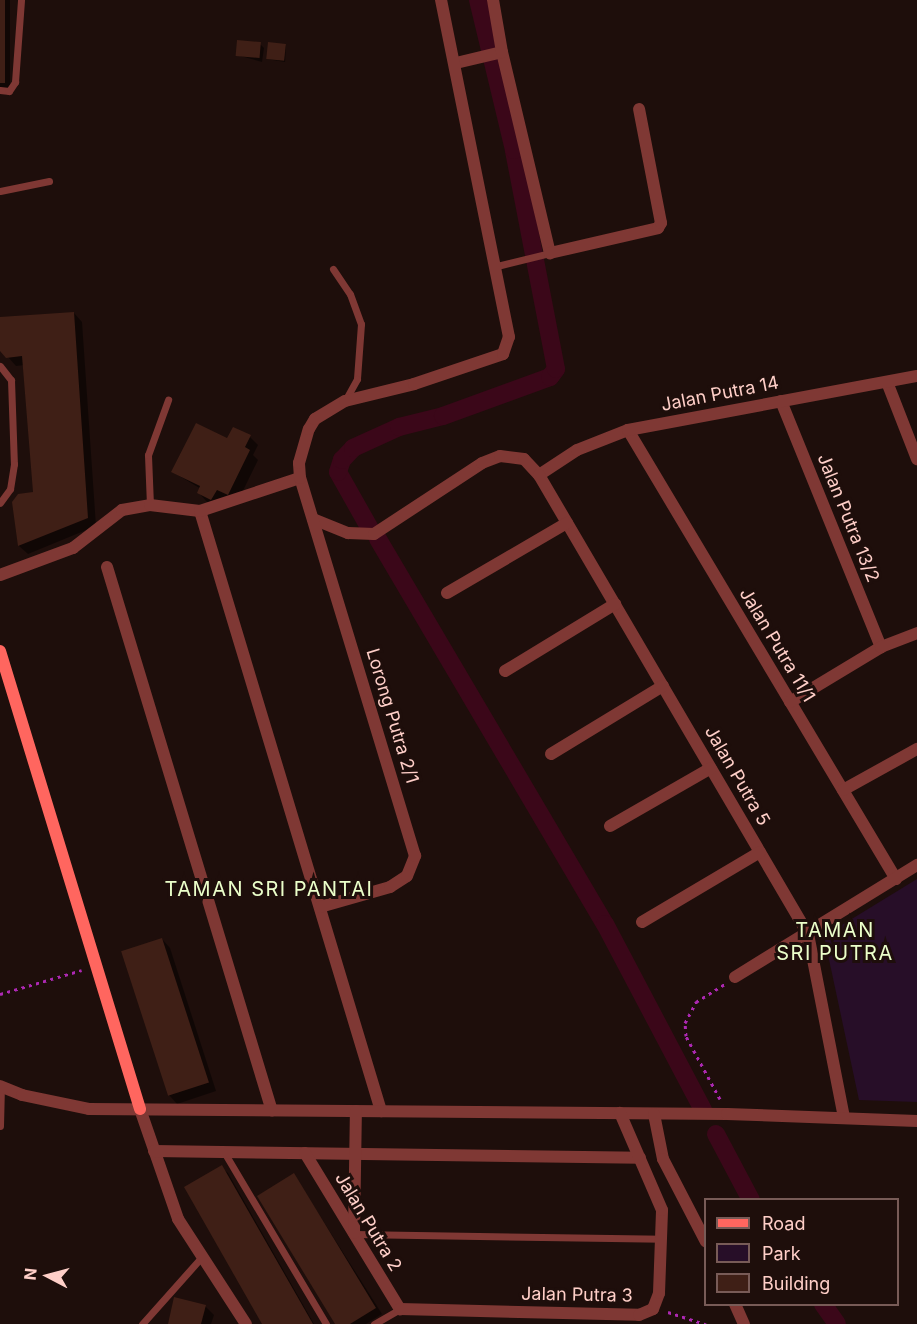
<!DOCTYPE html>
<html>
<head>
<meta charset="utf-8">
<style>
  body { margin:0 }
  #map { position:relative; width:917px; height:1324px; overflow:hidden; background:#1e0e0b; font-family:Inter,sans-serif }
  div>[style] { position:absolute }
  .green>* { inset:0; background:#270e28 }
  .shadow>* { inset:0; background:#0007; transform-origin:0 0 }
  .canal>* { height:18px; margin:-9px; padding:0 9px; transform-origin:9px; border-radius:9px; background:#3b0719 }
  .building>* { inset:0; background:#3f1f16; transform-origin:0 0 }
  .path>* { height:3px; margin-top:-1.5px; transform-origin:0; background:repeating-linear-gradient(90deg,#ad28b3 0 3px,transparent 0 7.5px) }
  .lane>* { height:7px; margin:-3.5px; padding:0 3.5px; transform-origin:3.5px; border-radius:3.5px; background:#7f3834 }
  .street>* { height:12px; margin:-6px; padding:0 6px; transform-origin:6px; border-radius:6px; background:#7f3834 }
  .secondary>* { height:12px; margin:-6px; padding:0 6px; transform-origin:6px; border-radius:6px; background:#ff665f }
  span { translate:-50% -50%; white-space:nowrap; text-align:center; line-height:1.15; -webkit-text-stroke:6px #1e0e0b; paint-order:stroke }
  .street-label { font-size:18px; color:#ffcfc8 }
  .neighbourhood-label { font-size:20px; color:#ebffca; letter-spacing:1.5px }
  .legend { position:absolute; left:704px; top:1198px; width:195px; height:108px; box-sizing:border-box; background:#1e0e0b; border:2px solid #785b57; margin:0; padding:8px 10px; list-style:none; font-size:18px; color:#ffcfc8 }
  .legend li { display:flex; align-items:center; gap:12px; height:30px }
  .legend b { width:30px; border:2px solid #785b57 }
  .north { position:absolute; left:18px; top:1246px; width:60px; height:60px; -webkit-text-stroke:4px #1e0e0b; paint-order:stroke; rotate:276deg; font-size:16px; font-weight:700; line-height:24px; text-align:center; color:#ffcfc8 }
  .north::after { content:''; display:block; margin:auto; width:21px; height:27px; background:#ffcfc8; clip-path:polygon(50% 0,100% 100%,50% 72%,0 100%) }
</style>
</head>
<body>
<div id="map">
  <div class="green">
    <div style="clip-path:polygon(917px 879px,917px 1102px,859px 1100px,824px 936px)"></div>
  </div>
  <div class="shadow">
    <div style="left:0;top:0;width:10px;height:89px"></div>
    <div style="clip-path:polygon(260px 44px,264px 48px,262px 62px,237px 55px)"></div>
    <div style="clip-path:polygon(286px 45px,285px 62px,267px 59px)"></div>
    <div style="clip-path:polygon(74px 313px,82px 322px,96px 526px,28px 554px,19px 546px,14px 503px,34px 494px,25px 365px,16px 366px,0 348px,0 318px)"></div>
    <div style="clip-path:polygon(250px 437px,258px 445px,253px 455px,258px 460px,237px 503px,220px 508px,207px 502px,199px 493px,201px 489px,173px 472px,228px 440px)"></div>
    <div style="clip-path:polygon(162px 939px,170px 948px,216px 1091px,177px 1104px,169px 1095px)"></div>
    <div style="clip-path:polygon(221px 1167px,228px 1173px,314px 1324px,263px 1324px)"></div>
    <div style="clip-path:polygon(294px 1175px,382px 1314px,366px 1324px,336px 1324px)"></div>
    <div style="clip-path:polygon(205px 1306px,214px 1315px,211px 1324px,169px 1324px)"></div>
  </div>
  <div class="canal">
    <div style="left:369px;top:527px;width:63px;rotate:-119.4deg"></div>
    <div style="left:338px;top:472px;width:13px;rotate:-72deg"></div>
    <div style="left:342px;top:460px;width:16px;rotate:-47deg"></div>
    <div style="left:353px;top:448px;width:51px;rotate:-24.5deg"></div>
    <div style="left:399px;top:427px;width:45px;rotate:-14deg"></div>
    <div style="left:443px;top:416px;width:114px;rotate:-20deg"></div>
    <div style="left:550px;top:377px;width:10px;rotate:-53deg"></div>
    <div style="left:556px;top:369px;width:223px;rotate:-100.9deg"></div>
    <div style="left:514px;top:150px;width:154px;rotate:-103.5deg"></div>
    <div style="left:378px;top:539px;width:447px;rotate:59.5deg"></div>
    <div style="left:605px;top:924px;width:210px;rotate:62.2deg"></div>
    <div style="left:716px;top:1134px;width:75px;rotate:62.1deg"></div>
    <div style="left:823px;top:1304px;width:24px;rotate:55deg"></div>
  </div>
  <div class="building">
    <div style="left:0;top:0;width:5px;height:83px"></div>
    <div style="left:237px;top:40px;width:24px;height:16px;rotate:5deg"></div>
    <div style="left:268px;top:42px;width:18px;height:17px;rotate:6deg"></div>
    <div style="clip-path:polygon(74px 312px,88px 518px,18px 546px,12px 502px,18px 494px,33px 492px,22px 356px,6px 358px,0 351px,0 317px)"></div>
    <div style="clip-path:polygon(196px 423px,227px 438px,233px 427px,251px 435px,245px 447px,250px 450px,228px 495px,217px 490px,211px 500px,197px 493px,200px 486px,171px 472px)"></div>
    <div style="left:162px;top:938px;width:152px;height:43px;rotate:72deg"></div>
    <div style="clip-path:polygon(222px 1165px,313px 1324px,262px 1324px,184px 1187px)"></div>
    <div style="clip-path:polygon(294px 1173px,376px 1308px,350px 1324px,335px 1324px,257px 1196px)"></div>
    <div style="clip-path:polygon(174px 1297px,206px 1305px,201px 1324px,168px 1324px)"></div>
  </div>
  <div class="path">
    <div style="left:0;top:994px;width:85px;rotate:-16.3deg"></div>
    <div style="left:720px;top:1099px;width:72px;rotate:-118.4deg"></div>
    <div style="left:686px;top:1036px;width:13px;rotate:-94deg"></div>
    <div style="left:685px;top:1023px;width:24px;rotate:-62deg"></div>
    <div style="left:696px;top:1002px;width:34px;rotate:-32deg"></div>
    <div style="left:668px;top:1312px;width:40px;rotate:18deg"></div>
  </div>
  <div class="lane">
    <div style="left:0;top:90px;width:9px;rotate:6deg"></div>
    <div style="left:9px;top:91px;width:11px;rotate:-56deg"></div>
    <div style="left:15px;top:82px;width:82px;rotate:-85.8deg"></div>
    <div style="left:0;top:191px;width:50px;rotate:-11.5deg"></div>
    <div style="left:497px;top:266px;width:55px;rotate:-13.8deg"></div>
    <div style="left:333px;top:269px;width:30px;rotate:56deg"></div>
    <div style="left:350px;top:294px;width:32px;rotate:70deg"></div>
    <div style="left:361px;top:324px;width:55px;rotate:94.2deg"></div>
    <div style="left:357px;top:379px;width:25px;rotate:119deg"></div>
    <div style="left:0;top:366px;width:18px;rotate:52deg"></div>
    <div style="left:11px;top:380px;width:84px;rotate:88deg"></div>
    <div style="left:14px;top:464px;width:25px;rotate:99deg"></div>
    <div style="left:10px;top:489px;width:17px;rotate:126deg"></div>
    <div style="left:150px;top:505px;width:50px;rotate:-92.3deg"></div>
    <div style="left:148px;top:455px;width:59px;rotate:-70deg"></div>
    <div style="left:0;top:1126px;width:40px;rotate:-88.6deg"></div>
    <div style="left:224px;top:1152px;width:200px;rotate:59.3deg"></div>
    <div style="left:354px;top:1234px;width:308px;rotate:0.9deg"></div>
    <div style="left:142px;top:1324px;width:87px;rotate:-48.3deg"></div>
    <div style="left:374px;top:1324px;width:30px;rotate:-30deg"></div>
  </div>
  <div class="street">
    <div style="left:502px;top:52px;width:207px;rotate:76.6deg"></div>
    <div style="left:550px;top:253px;width:111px;rotate:-13deg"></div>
    <div style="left:658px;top:228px;width:6px;rotate:-59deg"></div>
    <div style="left:661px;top:223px;width:116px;rotate:-100.9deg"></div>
    <div style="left:456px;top:63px;width:47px;rotate:-13.4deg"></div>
    <div style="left:502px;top:52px;width:53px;rotate:-99.8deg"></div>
    <div style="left:887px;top:382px;width:83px;rotate:68.7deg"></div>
    <div style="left:781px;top:401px;width:266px;rotate:67.9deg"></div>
    <div style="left:628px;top:430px;width:523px;rotate:59.17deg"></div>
    <div style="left:539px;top:475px;width:45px;rotate:-33.3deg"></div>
    <div style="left:577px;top:450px;width:55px;rotate:-21.4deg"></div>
    <div style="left:628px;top:430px;width:294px;rotate:-10.6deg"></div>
    <div style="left:200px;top:511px;width:627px;rotate:73.21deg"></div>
    <div style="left:313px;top:519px;width:38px;rotate:22deg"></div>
    <div style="left:348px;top:533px;width:26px;rotate:2deg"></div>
    <div style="left:374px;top:534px;width:129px;rotate:-33.3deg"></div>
    <div style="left:482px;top:463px;width:19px;rotate:-21deg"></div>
    <div style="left:500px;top:456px;width:24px;rotate:7deg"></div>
    <div style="left:524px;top:459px;width:22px;rotate:47deg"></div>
    <div style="left:539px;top:475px;width:532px;rotate:59.63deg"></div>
    <div style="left:808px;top:934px;width:187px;rotate:78.9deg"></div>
    <div style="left:107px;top:567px;width:568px;rotate:73.13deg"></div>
    <div style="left:0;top:575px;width:78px;rotate:-20.3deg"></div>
    <div style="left:73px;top:548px;width:62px;rotate:-37.8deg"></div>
    <div style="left:122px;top:510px;width:28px;rotate:-10deg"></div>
    <div style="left:150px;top:505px;width:50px;rotate:6.8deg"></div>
    <div style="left:200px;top:511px;width:105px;rotate:-18.3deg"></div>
    <div style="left:447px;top:593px;width:139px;rotate:-30.3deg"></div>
    <div style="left:505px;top:671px;width:129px;rotate:-31.3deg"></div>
    <div style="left:790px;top:702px;width:106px;rotate:-31.1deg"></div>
    <div style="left:881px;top:647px;width:39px;rotate:-21deg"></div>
    <div style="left:551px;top:754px;width:131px;rotate:-31.3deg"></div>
    <div style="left:843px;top:790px;width:85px;rotate:-29deg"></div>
    <div style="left:610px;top:826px;width:116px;rotate:-29.9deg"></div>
    <div style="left:320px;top:907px;width:73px;rotate:-15.9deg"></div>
    <div style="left:390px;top:887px;width:20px;rotate:-33deg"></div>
    <div style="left:407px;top:876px;width:22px;rotate:-68deg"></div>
    <div style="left:415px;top:856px;width:395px;rotate:-106.9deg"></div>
    <div style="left:300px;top:478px;width:15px;rotate:-94deg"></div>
    <div style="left:299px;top:463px;width:35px;rotate:-74deg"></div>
    <div style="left:309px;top:429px;width:12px;rotate:-59deg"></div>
    <div style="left:315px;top:419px;width:35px;rotate:-31deg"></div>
    <div style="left:345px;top:401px;width:71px;rotate:-13.8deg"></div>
    <div style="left:414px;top:384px;width:94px;rotate:-18.6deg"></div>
    <div style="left:503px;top:354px;width:18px;rotate:-71deg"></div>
    <div style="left:509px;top:337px;width:344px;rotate:-101.4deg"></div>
    <div style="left:642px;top:922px;width:137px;rotate:-30.7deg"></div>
    <div style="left:735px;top:977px;width:214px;rotate:-31.6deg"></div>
    <div style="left:0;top:1086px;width:24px;rotate:22deg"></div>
    <div style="left:22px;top:1095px;width:68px;rotate:11.8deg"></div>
    <div style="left:89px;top:1109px;width:638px;rotate:0.45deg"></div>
    <div style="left:727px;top:1114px;width:190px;rotate:2.1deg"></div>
    <div style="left:140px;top:1109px;width:116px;rotate:70.9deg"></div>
    <div style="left:178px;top:1219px;width:125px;rotate:57.1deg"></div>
    <div style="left:654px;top:1114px;width:46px;rotate:78.7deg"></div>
    <div style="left:663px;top:1159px;width:93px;rotate:62.6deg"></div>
    <div style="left:154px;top:1151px;width:486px;rotate:0.8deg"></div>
    <div style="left:305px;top:1153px;width:183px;rotate:58.7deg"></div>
    <div style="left:400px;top:1309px;width:239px;rotate:1.4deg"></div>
    <div style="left:639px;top:1315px;width:15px;rotate:-23deg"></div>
    <div style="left:653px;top:1309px;width:17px;rotate:-69deg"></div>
    <div style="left:659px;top:1293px;width:83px;rotate:-87.9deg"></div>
    <div style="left:662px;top:1210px;width:106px;rotate:-113.4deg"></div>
    <div style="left:354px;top:1233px;width:122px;rotate:-89.1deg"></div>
    <div style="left:735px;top:1304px;width:22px;rotate:66deg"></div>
  </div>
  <div class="secondary">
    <div style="left:0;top:651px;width:479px;rotate:73deg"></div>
  </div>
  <div class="street-label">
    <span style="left:720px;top:394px;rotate:-11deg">Jalan Putra 14</span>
    <span style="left:848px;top:518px;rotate:68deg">Jalan Putra 13/2</span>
    <span style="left:777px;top:645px;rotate:59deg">Jalan Putra 11/1</span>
    <span style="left:392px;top:716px;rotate:73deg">Lorong Putra 2/1</span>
    <span style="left:737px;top:776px;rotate:60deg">Jalan Putra 5</span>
    <span style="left:368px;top:1222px;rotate:59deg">Jalan Putra 2</span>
    <span style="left:577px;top:1295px;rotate:1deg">Jalan Putra 3</span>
  </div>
  <div class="neighbourhood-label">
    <span style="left:269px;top:889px">TAMAN SRI PANTAI</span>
    <span style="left:835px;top:942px">TAMAN<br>SRI PUTRA</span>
  </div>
  <ul class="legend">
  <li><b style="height:8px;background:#ff665f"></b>Road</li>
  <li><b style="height:16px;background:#270e28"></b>Park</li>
  <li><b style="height:16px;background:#3f1f16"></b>Building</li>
  </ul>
  <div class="north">N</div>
</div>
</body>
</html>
